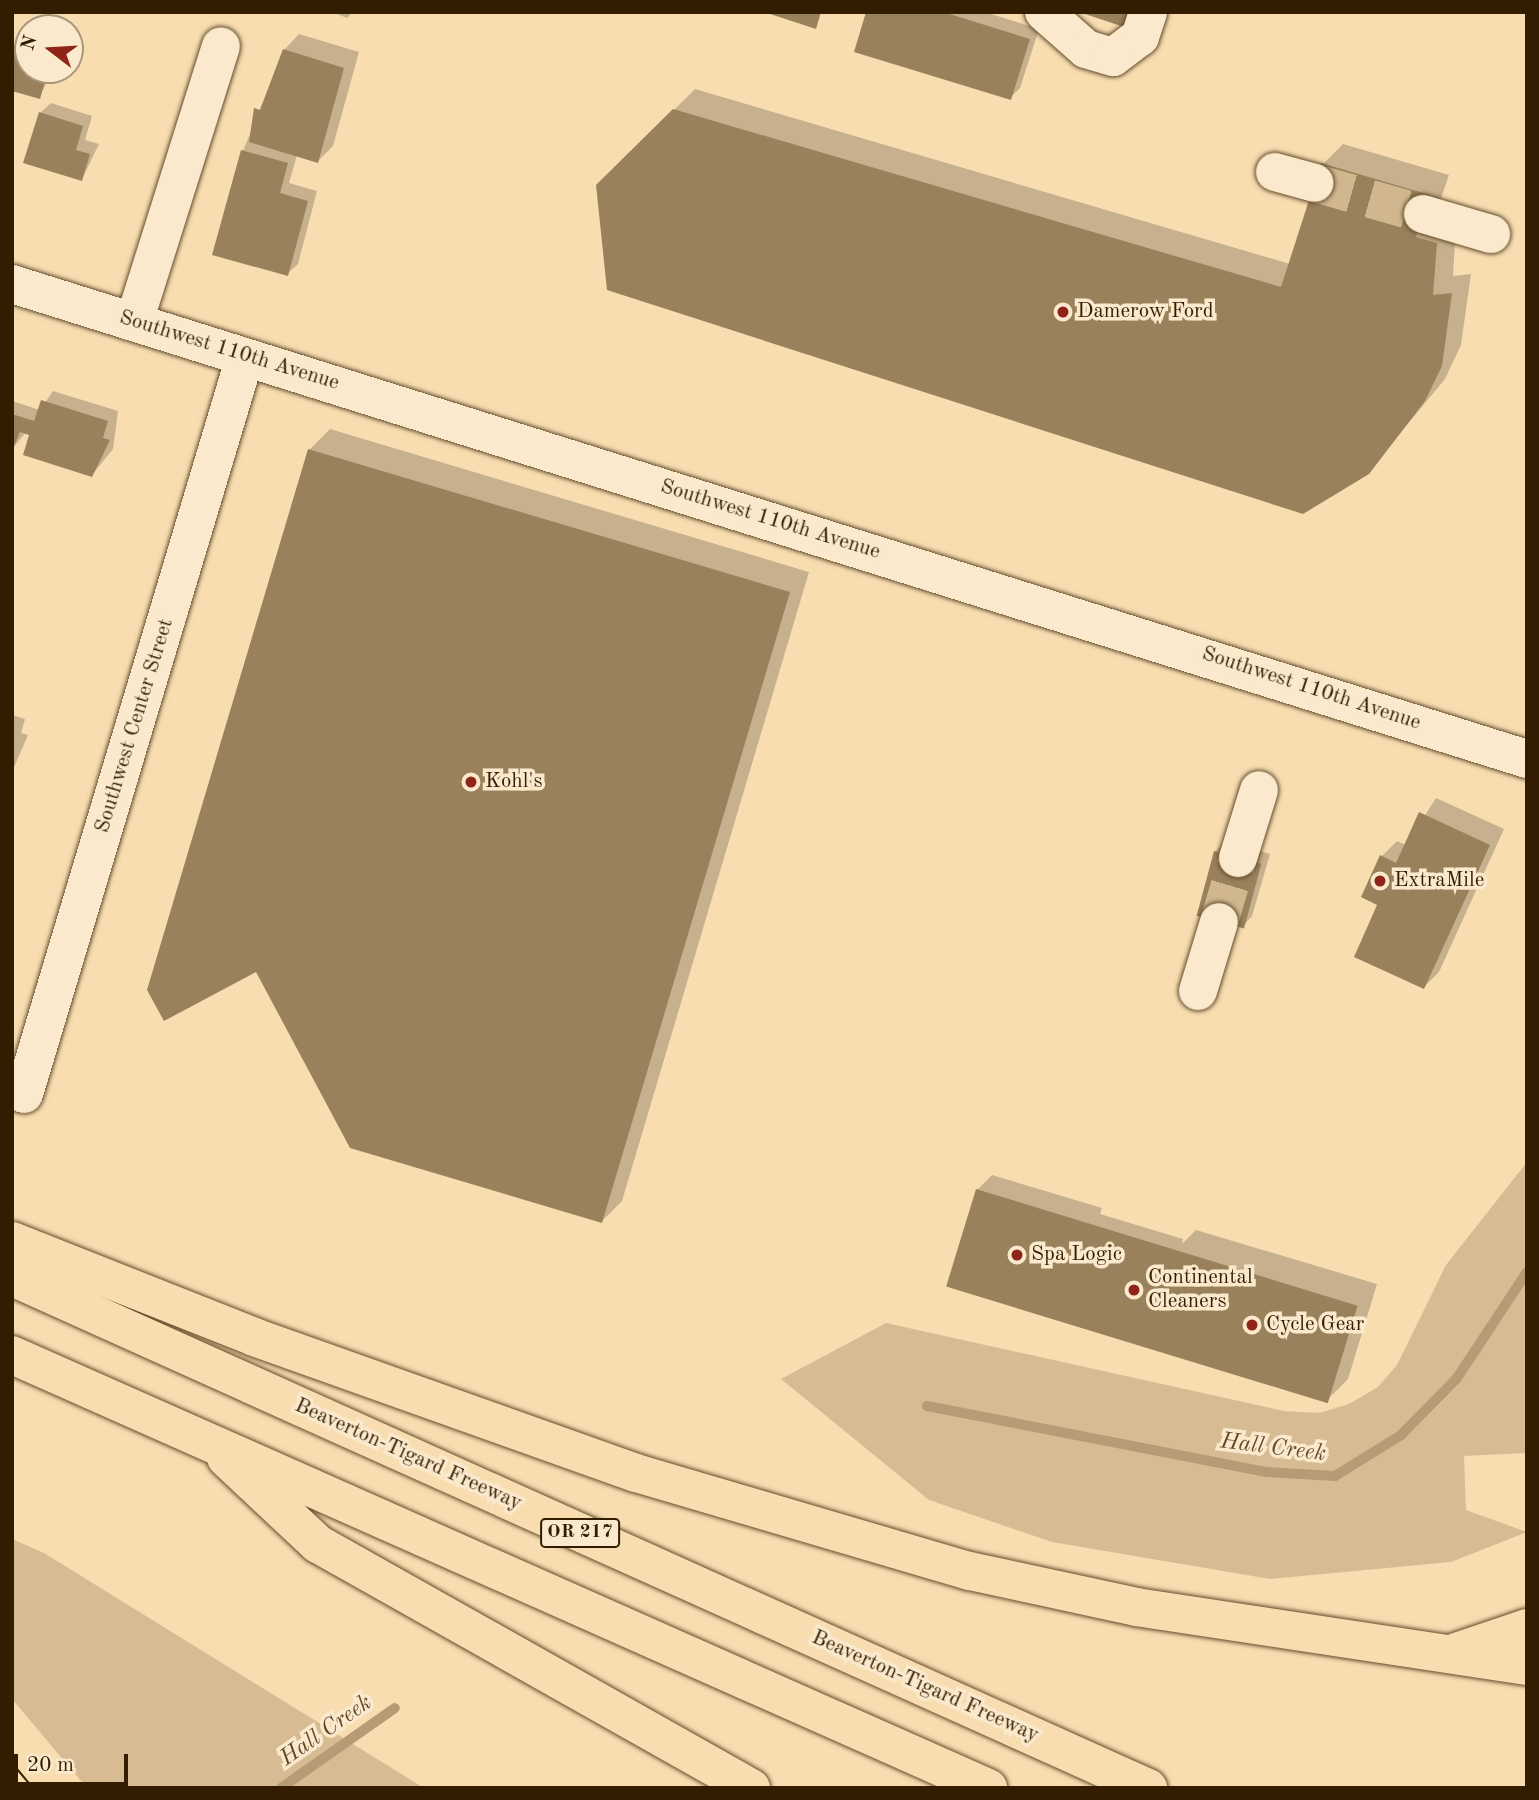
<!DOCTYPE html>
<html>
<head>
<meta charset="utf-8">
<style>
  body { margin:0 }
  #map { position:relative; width:1539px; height:1800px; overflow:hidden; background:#f8ddb1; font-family:"Old Standard TT",serif }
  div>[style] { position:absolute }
  .green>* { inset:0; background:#d7bc93 }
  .shadow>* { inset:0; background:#0003 }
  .stream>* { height:10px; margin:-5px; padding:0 5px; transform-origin:5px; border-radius:5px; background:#b59c75 }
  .building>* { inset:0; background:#99815c; transform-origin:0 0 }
  .minor-tunnel>* { height:38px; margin-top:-19px; transform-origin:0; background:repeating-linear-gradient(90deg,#d1b78e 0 38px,transparent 0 57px) }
  .roads { filter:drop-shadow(0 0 2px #644d2c) drop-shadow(0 0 2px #644d2c) }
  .minor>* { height:38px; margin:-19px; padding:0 19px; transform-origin:19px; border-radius:19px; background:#fae9cc }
  .highway>* { height:38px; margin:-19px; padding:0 19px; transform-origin:19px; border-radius:19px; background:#f8ddb1 }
  .tram>* { height:2px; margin:-1px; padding:0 1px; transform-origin:1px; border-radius:1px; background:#331d00 }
  .dots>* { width:19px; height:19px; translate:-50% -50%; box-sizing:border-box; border:4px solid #fae9cc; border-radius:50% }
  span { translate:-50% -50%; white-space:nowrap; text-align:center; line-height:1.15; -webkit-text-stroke:7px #fae9cc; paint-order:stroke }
  .shield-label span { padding:2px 5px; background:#fae9cc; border:2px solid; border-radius:5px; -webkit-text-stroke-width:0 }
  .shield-label { font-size:19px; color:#331d00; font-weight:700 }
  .poi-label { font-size:21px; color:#331d00 }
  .left { translate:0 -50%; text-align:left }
  .street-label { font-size:21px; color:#331d00 }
  .water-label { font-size:23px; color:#604929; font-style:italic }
  .frame { position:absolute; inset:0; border:14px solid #331d00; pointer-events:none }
  .north { position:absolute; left:14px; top:14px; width:70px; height:70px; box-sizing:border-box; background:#fae9cc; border:2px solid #aa977a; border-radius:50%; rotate:287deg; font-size:19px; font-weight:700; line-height:28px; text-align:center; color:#331d00 }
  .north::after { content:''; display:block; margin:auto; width:24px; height:32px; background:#8f2418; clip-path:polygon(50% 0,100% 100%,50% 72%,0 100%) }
  .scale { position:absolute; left:14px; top:1754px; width:114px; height:32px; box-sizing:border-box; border:4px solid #331d00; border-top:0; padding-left:9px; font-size:21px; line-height:24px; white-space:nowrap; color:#331d00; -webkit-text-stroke:5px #fae9cc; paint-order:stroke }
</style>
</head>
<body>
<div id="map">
  <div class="green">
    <div style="clip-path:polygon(1527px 1162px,1527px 1453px,1464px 1456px,1466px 1510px,1527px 1532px,1451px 1562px,1270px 1579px,1052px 1542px,929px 1500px,781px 1379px,886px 1323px,1284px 1411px,1319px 1413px,1349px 1404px,1378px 1387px,1397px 1365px,1446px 1265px)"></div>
    <div style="clip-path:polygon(12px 1539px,44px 1553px,424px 1788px,87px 1788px,12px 1699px)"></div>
  </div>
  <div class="shadow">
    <div style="clip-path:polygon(332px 12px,353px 12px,347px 18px)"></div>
    <div style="clip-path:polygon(868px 12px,985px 12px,1039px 29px,1020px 88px,1010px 98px)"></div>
    <div style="clip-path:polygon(299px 34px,359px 52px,333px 146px,318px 161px,297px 155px,289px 183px,317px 191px,298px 264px,287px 274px,243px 151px,284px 50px)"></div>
    <div style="clip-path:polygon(18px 41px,28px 45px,28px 70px,54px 70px,39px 97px,12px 87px)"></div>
    <div style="clip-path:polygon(695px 89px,1290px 264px,1323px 164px,1343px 144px,1449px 175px,1435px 216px,1456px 223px,1453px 276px,1471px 274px,1461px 345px,1445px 379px,1368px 472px,598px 186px)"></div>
    <div style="clip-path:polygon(51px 103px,92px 116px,85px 140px,99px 144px,82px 179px,40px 113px)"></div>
    <div style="clip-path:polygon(53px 391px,118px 411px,113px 449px,92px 475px,26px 432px,12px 449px,12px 401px,40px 410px)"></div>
    <div style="clip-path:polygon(330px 429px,809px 572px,622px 1201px,602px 1221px,309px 450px)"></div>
    <div style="clip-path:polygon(12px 715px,25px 719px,21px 733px,28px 735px,12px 772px)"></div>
    <div style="clip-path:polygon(1436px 798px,1504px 829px,1439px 972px,1424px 987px,1379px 904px,1382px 856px,1397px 841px,1406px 845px)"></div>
    <div style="clip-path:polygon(1225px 841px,1270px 854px,1252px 916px,1242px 927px,1215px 852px)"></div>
    <div style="clip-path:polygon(992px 1175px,1102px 1208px,1100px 1214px,1183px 1239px,1182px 1244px,1196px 1230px,1377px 1284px,1348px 1379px,1328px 1399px,977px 1190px)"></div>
  </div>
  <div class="stream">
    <div style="left:927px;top:1406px;width:345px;rotate:11deg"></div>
    <div style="left:1266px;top:1472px;width:69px;rotate:3.3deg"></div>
    <div style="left:1335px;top:1476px;width:78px;rotate:-31.8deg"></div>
    <div style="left:1401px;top:1435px;width:80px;rotate:-45.5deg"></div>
    <div style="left:1457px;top:1378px;width:127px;rotate:-56.6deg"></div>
    <div style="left:281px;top:1788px;width:139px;rotate:-35.1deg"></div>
  </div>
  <div class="building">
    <div style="clip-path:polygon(764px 12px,821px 12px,816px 29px)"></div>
    <div style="clip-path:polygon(866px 12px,943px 12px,1030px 39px,1011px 100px,854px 52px)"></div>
    <div style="clip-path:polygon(1079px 12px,1132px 12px,1127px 28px)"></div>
    <div style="clip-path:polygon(283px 49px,344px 68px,318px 163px,249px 142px,254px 108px,260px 110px)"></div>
    <div style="clip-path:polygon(12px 52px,28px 57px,28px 70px,48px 70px,40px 99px,12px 91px)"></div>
    <div style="clip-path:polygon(673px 109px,1281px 287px,1321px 163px,1430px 195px,1416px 237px,1437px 243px,1433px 295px,1452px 293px,1442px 366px,1425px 401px,1369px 474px,1303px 514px,607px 290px,596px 185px)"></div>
    <div style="clip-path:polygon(39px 112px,83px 126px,76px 150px,90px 154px,82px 181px,23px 163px)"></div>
    <div style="clip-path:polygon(241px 150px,288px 163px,280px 193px,308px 201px,288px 276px,212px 255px)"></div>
    <div style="clip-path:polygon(41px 400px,108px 421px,103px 438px,110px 440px,92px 477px,23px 455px,29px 435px,20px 432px,12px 451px,12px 414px,34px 421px)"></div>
    <div style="clip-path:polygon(308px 449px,790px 592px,602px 1223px,350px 1148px,256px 972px,164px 1021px,147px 990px)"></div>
    <div style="clip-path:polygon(1419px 812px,1490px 845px,1424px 989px,1354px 957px,1377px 905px,1361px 897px,1380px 855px,1396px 863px)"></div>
    <div style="left:1214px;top:851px;width:49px;height:67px;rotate:15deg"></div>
    <div style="left:976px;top:1189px;width:399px;height:102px;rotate:17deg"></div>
  </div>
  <div class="minor-tunnel">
    <div style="left:1315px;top:183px;width:112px;rotate:16deg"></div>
    <div style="left:1219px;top:922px;width:67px;rotate:-73.5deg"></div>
  </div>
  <div class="roads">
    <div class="minor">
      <div style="left:1044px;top:12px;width:56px;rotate:41.4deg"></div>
      <div style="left:1086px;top:49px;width:28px;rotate:17deg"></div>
      <div style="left:1113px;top:57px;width:34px;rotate:-37deg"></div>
      <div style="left:1140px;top:37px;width:26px;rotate:-72deg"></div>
      <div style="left:1275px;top:172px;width:41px;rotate:15.4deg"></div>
      <div style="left:1423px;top:214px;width:71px;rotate:16.4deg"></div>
      <div style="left:12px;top:284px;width:1588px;rotate:17.41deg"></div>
      <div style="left:134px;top:322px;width:289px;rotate:-72.5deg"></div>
      <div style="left:1238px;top:858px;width:71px;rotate:-72.8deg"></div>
      <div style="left:1198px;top:991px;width:72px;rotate:-73.1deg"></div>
      <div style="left:24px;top:1094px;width:769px;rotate:-73.31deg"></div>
    </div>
    <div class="highway">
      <div style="left:12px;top:1241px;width:260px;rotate:21.6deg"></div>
      <div style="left:254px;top:1337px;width:405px;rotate:19.6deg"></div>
      <div style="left:636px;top:1473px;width:348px;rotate:16.4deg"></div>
      <div style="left:970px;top:1571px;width:170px;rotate:12.2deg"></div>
      <div style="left:1136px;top:1607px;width:395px;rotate:8.6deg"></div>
      <div style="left:12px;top:1277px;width:1246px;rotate:24.22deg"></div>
      <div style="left:12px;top:1355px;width:1068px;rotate:23.92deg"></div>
      <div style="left:226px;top:1458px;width:126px;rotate:43.1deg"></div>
      <div style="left:318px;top:1544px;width:497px;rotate:29.4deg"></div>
      <div style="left:1456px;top:1652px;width:75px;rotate:-18.7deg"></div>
    </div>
  </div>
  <div class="tram">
    <div style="left:12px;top:1763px;width:33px;rotate:50deg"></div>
  </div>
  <div class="dots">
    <div style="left:1063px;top:312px;background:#8f2418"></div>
    <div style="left:471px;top:782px;background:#8f2418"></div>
    <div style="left:1380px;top:881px;background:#8f2418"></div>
    <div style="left:1017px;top:1255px;background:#8f2418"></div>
    <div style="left:1134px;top:1290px;background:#8f2418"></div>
    <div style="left:1252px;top:1325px;background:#8f2418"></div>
  </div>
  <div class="shield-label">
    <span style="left:580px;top:1533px">OR 217</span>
  </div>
  <div class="poi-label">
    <span class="left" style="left:1077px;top:312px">Damerow Ford</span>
    <span class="left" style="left:485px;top:782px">Kohl's</span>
    <span class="left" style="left:1394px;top:881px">ExtraMile</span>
    <span class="left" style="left:1031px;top:1255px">Spa Logic</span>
    <span class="left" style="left:1148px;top:1290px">Continental<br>Cleaners</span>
    <span class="left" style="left:1266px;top:1325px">Cycle Gear</span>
  </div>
  <div class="street-label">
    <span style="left:229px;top:351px;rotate:17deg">Southwest 110th Avenue</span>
    <span style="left:770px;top:520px;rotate:17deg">Southwest 110th Avenue</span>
    <span style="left:1311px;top:689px;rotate:18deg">Southwest 110th Avenue</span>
    <span style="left:135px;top:726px;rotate:-73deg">Southwest Center Street</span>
    <span style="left:408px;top:1455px;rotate:24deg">Beaverton-Tigard Freeway</span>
    <span style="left:925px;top:1687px;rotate:24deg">Beaverton-Tigard Freeway</span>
  </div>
  <div class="water-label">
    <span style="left:1273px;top:1448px;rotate:7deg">Hall Creek</span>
    <span style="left:326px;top:1731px;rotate:-35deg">Hall Creek</span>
  </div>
  <div class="frame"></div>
  <div class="north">N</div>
  <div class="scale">20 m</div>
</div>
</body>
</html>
